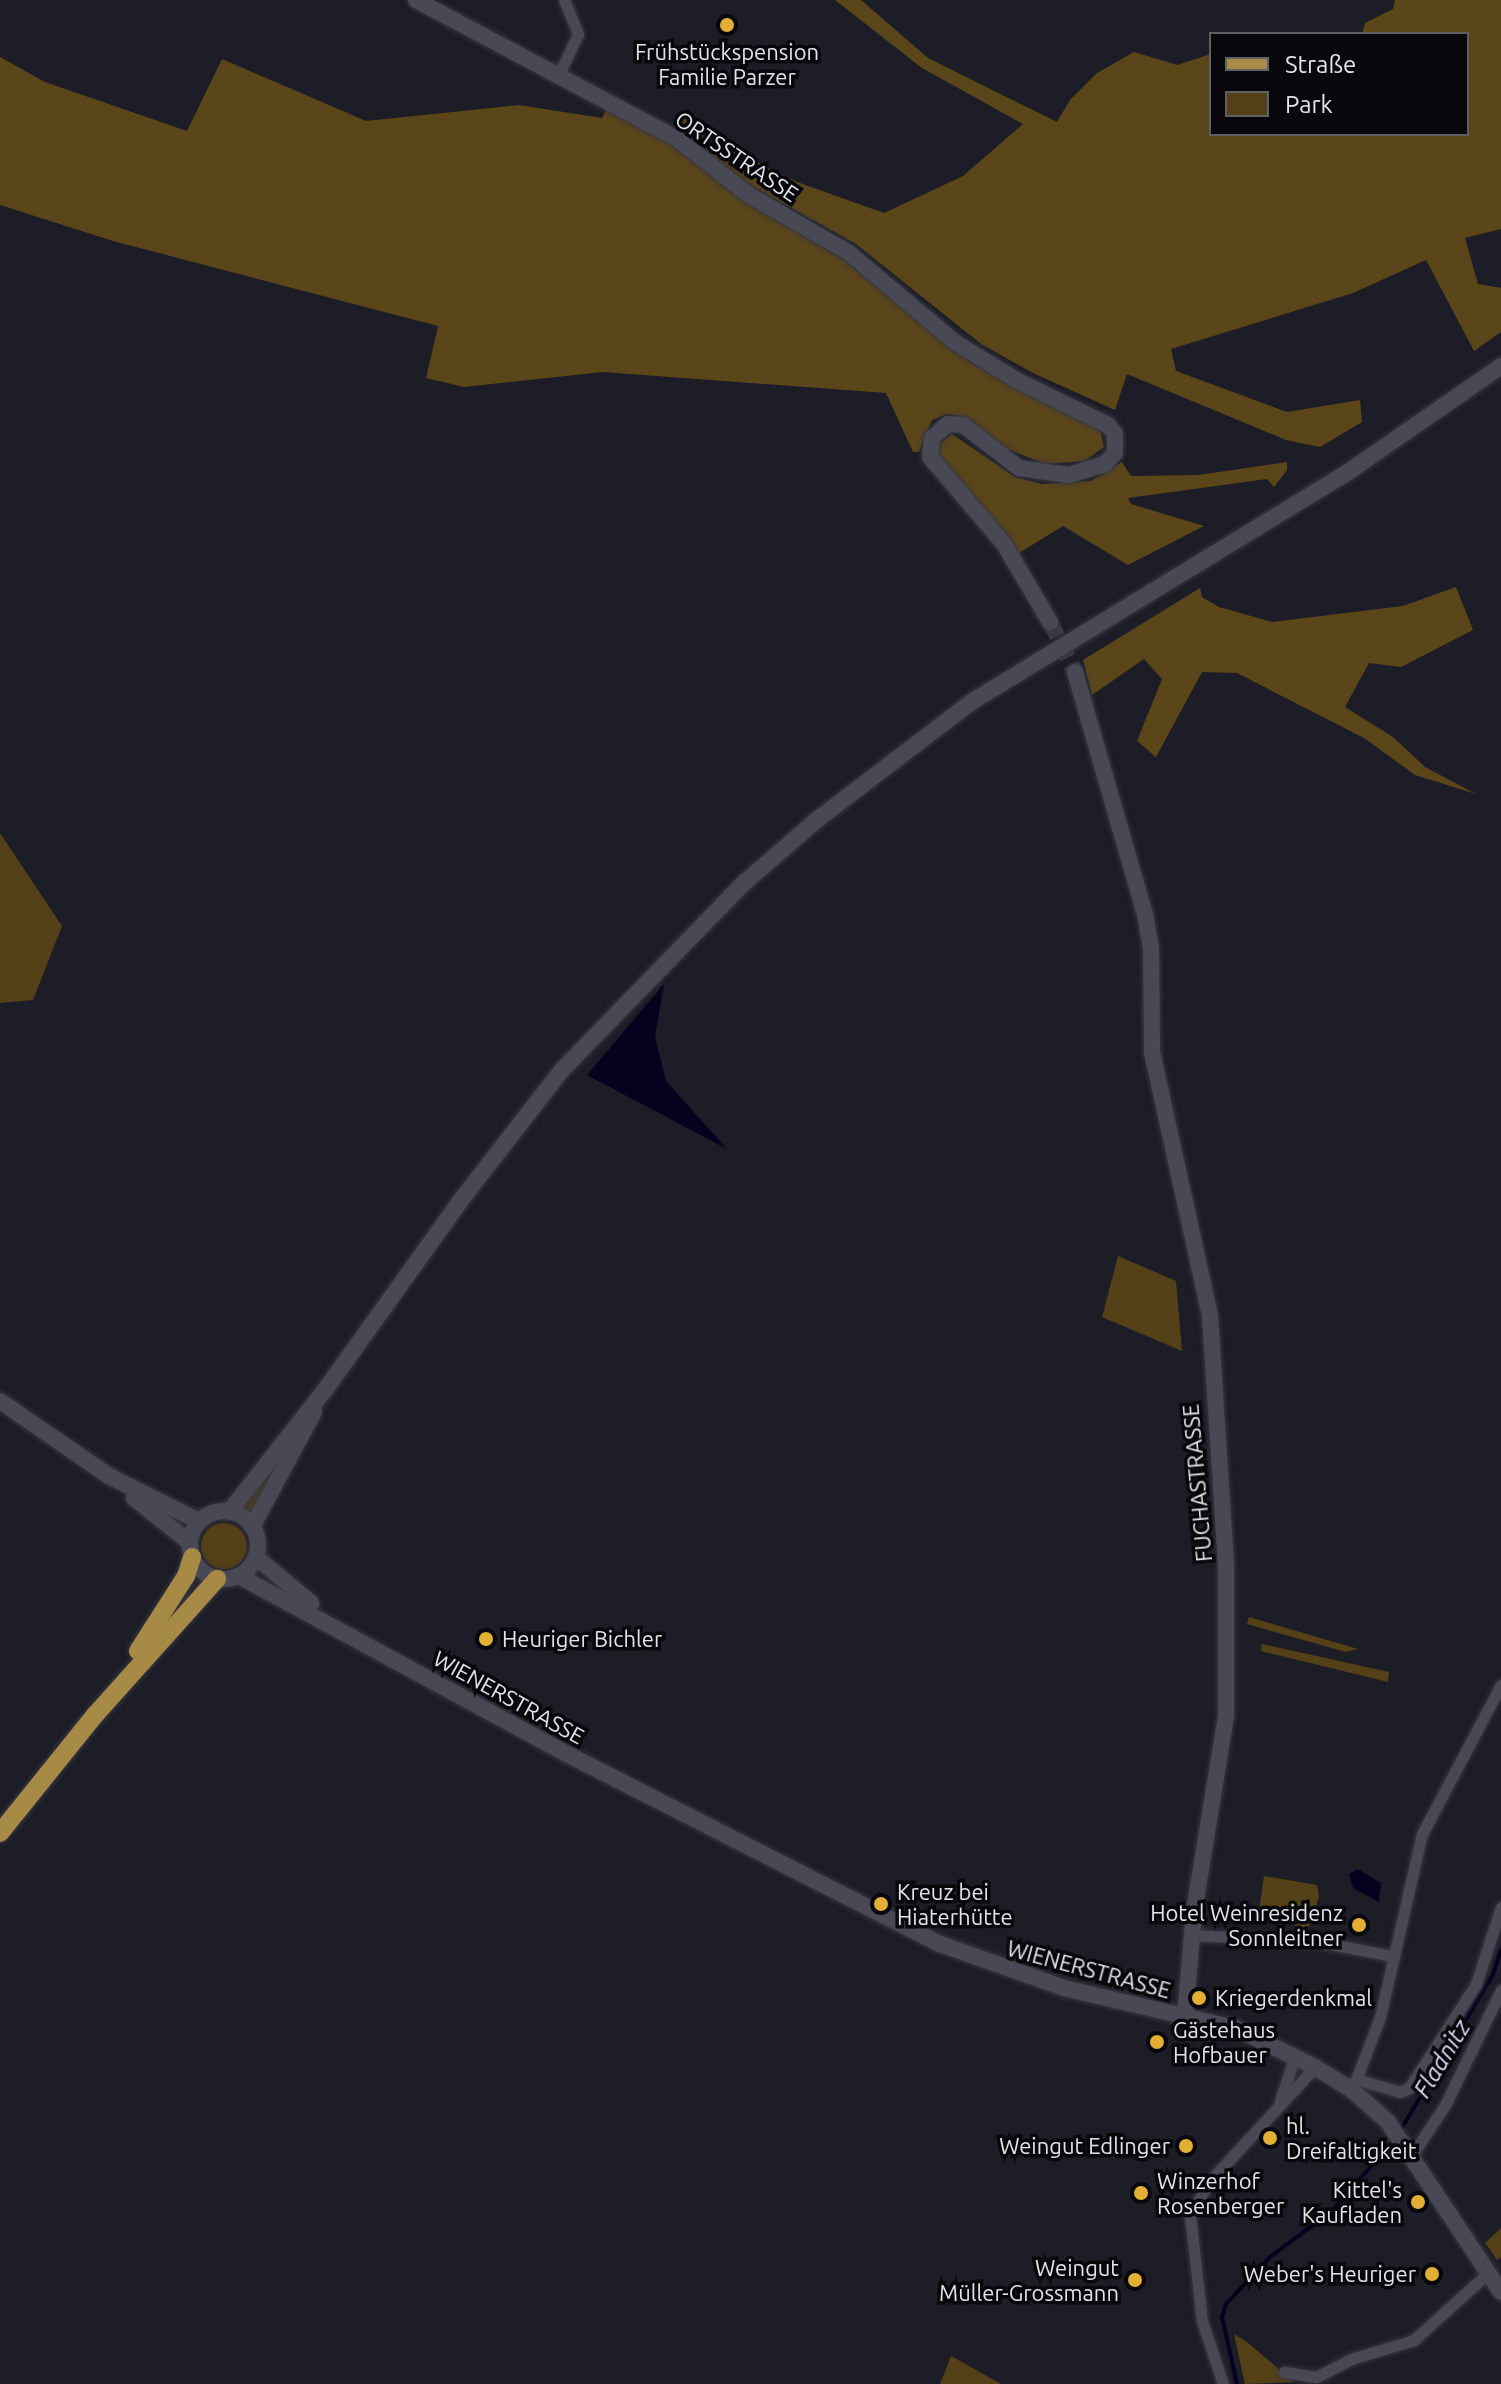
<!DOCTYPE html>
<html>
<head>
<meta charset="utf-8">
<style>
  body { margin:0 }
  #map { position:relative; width:1501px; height:2384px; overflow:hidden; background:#1d1d27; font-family:Ubuntu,sans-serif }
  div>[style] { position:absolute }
  .green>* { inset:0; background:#554117 }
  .round { border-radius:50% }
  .forest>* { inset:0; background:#5b461a }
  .water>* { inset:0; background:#06011f }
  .stream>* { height:4px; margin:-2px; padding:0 2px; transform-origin:2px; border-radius:2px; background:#06011f }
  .secondary-tunnel>* { height:16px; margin-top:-8px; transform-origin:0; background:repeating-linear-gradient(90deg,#3b3b44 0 16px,transparent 0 24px) }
  .roads { filter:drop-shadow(0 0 2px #373740) drop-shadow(0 0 2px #373740) }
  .street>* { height:11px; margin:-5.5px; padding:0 5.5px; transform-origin:5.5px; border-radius:5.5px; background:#494955 }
  .secondary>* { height:16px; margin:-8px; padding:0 8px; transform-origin:8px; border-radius:8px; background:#494955 }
  .secondary>.ring { margin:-8px; padding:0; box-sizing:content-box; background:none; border:16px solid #494955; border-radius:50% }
  .primary>* { height:18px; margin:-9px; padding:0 9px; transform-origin:9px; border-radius:9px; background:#a88a47 }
  .dots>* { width:22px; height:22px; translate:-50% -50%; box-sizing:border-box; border:4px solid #08080c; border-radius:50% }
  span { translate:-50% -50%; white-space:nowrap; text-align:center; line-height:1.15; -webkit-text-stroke:7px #08080c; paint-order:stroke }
  .poi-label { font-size:22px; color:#e2e2e9 }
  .left { translate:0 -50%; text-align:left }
  .right { translate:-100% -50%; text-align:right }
  .street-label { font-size:22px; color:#e2e2e9 }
  .water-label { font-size:24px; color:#dbdbf8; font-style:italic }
  .legend { position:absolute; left:1209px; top:32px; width:260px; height:104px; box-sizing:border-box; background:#08080c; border:2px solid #5f5f64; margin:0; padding:10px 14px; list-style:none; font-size:24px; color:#e2e2e9 }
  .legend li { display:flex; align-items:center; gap:16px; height:40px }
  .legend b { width:40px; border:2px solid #5f5f64 }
</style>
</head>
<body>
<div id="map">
  <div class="green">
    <div style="clip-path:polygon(687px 116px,744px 155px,797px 182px,749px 176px,743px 181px,675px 127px)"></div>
    <div style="clip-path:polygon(0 833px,62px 926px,33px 1000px,0 1003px)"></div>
    <div style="clip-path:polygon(1118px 1256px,1176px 1281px,1182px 1351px,1102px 1317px)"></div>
    <div style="clip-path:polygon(270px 1468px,273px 1470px,251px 1513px,242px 1507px)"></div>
    <div class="round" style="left:201px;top:1523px;width:46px;height:46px"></div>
    <div style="clip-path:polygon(1249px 1617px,1358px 1649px,1346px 1652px,1264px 1629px,1247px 1624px)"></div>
    <div style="clip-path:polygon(1262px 1644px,1389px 1672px,1388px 1682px,1261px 1651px)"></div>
    <div style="clip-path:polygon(1264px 1876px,1317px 1885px,1319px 1897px,1306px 1935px,1283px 1915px,1259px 1911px)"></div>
    <div style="clip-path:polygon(1501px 2228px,1501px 2257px,1497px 2260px,1485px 2243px)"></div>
    <div style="clip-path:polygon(1234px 2334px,1247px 2342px,1294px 2382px,1245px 2384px)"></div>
    <div style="clip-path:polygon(951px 2356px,1001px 2384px,940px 2384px)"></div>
  </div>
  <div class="forest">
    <div style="clip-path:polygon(835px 0,861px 0,928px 58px,1057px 122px,1070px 100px,1097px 73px,1134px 52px,1177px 65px,1211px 54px,1211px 134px,1467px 134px,1467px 34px,1362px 34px,1365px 23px,1393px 9px,1395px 0,1501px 0,1501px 229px,1465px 238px,1478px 284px,1501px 288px,1501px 332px,1474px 351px,1426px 260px,1353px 293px,1171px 349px,1176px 371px,1287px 412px,1360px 400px,1362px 422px,1320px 447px,1286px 440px,1127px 374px,1115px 410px,1033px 373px,981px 344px,856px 244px,743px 181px,749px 176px,797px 182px,884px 213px,963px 176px,1023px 124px,922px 68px)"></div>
    <div style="clip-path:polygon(0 57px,45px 82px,187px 131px,222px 59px,366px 121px,519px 105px,602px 118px,606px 110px,676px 146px,744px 201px,844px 260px,971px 363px,1100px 430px,1104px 447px,1085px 461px,1045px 464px,1005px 448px,966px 417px,947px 414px,932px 420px,919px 452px,913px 452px,886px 393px,603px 372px,464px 387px,426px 378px,438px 326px,113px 241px,0 205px)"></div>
    <div style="clip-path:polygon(952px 434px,1015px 477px,1042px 484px,1091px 481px,1122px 462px,1131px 476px,1198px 475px,1287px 462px,1287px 470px,1274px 487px,1267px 479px,1128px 498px,1131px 504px,1204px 526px,1128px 565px,1063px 526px,1019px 553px,937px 455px,940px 443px)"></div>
    <div style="clip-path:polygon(1456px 587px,1473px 630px,1401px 667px,1369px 663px,1345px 707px,1393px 737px,1425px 767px,1476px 794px,1415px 775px,1364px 738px,1237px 673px,1202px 672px,1156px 757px,1137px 741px,1162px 679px,1144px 659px,1092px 695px,1083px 660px,1200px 588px,1202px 597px,1219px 607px,1272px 622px,1403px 606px)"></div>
  </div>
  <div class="water">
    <div style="clip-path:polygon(664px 984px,655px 1037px,666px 1081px,727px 1149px,587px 1075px)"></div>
    <div style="clip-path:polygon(1358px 1869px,1381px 1883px,1379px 1902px,1353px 1888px,1349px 1874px)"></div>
  </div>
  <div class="stream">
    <div style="left:1399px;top:2133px;width:185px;rotate:-59.4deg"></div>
    <div style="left:1493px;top:1974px;width:25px;rotate:-72deg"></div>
    <div style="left:1237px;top:2384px;width:69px;rotate:-102.6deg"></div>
    <div style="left:1222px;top:2317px;width:14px;rotate:-73deg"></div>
    <div style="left:1226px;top:2304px;width:64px;rotate:-46.9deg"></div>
    <div style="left:1270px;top:2257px;width:77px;rotate:-36.6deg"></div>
    <div style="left:1332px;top:2211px;width:94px;rotate:-48.9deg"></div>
  </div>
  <div class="secondary-tunnel">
    <div style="left:1050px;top:622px;width:56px;rotate:63.4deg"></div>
  </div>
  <div class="roads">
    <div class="street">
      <div style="left:557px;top:78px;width:49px;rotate:-64.5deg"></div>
      <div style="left:578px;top:34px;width:37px;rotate:-112deg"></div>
      <div style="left:1193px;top:1935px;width:127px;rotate:3.2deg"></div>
      <div style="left:1320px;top:1942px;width:73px;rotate:11deg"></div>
      <div style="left:1359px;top:2080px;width:43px;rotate:16.3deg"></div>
      <div style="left:1400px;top:2092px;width:10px;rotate:-24deg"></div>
      <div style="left:1409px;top:2088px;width:124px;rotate:-57.2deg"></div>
      <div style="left:1476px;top:1984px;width:81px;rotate:-72deg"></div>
      <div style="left:1352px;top:2090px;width:78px;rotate:-69deg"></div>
      <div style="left:1380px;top:2017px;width:188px;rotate:-77.1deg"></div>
      <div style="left:1422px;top:1834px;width:169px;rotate:-62.1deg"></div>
      <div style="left:1280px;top:2101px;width:47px;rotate:-71.6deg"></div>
      <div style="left:1412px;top:2155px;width:60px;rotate:-56.6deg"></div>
      <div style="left:1445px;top:2105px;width:128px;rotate:-64deg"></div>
      <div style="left:1284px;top:2372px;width:32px;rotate:9deg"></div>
      <div style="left:1316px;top:2377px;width:39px;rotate:-27deg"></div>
      <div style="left:1351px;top:2359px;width:66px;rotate:-16.8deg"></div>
      <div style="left:1414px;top:2340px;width:100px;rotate:-42.2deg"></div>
      <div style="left:1223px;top:2384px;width:66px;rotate:-108.4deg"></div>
      <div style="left:1202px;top:2321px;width:106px;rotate:-96.5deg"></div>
      <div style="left:1190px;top:2216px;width:38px;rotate:-61deg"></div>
      <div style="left:1208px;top:2183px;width:158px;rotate:-47.3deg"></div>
    </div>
    <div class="secondary">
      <div style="left:416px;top:0;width:296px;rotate:28deg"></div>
      <div style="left:677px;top:139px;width:91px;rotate:37.9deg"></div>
      <div style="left:749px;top:195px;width:116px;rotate:30.1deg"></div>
      <div style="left:849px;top:253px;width:140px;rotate:40.1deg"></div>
      <div style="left:956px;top:343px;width:73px;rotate:31.5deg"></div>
      <div style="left:1018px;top:381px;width:100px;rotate:26.1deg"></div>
      <div style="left:1108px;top:425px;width:11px;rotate:52deg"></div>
      <div style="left:1115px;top:434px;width:19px;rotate:90deg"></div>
      <div style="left:1115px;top:453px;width:15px;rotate:132deg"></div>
      <div style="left:1105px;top:464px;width:39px;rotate:163deg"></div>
      <div style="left:1068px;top:475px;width:49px;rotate:-171.9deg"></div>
      <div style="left:1019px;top:468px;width:71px;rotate:-142.5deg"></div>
      <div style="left:963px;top:425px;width:15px;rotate:-176deg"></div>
      <div style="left:948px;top:424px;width:21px;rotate:139deg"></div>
      <div style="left:932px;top:438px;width:19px;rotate:96deg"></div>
      <div style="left:930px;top:457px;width:114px;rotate:49.6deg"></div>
      <div style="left:1004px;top:544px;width:91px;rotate:59.5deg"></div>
      <div style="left:1075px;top:672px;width:252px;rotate:73.9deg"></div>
      <div style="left:1145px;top:914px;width:36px;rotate:80deg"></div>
      <div style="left:1151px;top:949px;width:103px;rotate:89.4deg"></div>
      <div style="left:1152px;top:1052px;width:270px;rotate:77.6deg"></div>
      <div style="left:1210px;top:1316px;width:248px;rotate:86.3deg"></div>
      <div style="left:1226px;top:1563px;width:153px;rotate:90deg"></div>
      <div style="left:1226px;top:1716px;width:199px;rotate:99.3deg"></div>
      <div style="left:1194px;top:1912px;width:105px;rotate:94.9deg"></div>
      <div style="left:0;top:1401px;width:132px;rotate:34.5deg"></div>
      <div style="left:109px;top:1476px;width:101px;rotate:26.6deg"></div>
      <div style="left:134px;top:1498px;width:72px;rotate:38.8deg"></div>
      <div class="ring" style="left:190px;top:1511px;width:52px;height:52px"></div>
      <div style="left:229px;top:1512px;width:155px;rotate:-51.8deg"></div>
      <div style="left:325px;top:1390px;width:234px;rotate:-54.4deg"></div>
      <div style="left:461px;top:1200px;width:165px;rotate:-52.2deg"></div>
      <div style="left:562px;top:1070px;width:261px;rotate:-45.8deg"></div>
      <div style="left:744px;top:883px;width:98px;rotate:-40.9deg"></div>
      <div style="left:818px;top:819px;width:195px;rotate:-37.3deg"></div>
      <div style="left:973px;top:701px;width:439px;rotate:-31.4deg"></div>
      <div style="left:1348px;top:472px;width:186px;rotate:-34.7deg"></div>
      <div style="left:252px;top:1527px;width:131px;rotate:-61.7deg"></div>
      <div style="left:256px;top:1557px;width:72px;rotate:39.9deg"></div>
      <div style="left:239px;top:1576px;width:366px;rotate:28.5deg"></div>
      <div style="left:561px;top:1751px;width:425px;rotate:27deg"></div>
      <div style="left:940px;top:1944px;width:132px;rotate:19.5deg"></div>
      <div style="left:1064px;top:1988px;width:176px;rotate:13.2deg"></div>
      <div style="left:1235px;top:2028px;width:89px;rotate:26deg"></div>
      <div style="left:1315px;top:2067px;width:44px;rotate:31.9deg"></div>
      <div style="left:1352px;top:2090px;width:48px;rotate:41.6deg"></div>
      <div style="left:1388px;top:2122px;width:204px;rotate:56.4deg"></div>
    </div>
    <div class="primary">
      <div style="left:138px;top:1651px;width:89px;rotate:-57.4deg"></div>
      <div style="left:186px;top:1576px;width:20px;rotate:-72deg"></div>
      <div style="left:0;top:1833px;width:151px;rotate:-51.2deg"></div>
      <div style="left:95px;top:1715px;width:183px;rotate:-48.1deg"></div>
    </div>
  </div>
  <div class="dots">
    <div style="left:727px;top:25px;background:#e2af34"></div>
    <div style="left:486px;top:1639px;background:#e2af34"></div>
    <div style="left:881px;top:1904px;background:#e2af34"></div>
    <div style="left:1359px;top:1925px;background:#e2af34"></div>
    <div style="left:1199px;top:1998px;background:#e2af34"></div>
    <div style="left:1157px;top:2042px;background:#e2af34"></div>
    <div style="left:1270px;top:2138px;background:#e2af34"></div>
    <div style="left:1186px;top:2146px;background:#e2af34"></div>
    <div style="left:1141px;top:2193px;background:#e2af34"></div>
    <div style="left:1418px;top:2202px;background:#e2af34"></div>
    <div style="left:1432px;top:2274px;background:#e2af34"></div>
    <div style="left:1135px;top:2280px;background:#e2af34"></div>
  </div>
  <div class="poi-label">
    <span style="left:727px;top:64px">Frühstückspension<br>Familie Parzer</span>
    <span class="left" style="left:502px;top:1639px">Heuriger Bichler</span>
    <span class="left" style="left:897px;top:1904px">Kreuz bei<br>Hiaterhütte</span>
    <span class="right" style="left:1343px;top:1925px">Hotel Weinresidenz<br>Sonnleitner</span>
    <span class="left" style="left:1215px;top:1998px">Kriegerdenkmal</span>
    <span class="left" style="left:1173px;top:2042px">Gästehaus<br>Hofbauer</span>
    <span class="left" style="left:1286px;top:2138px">hl.<br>Dreifaltigkeit</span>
    <span class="right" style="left:1170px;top:2146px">Weingut Edlinger</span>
    <span class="left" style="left:1157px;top:2193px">Winzerhof<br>Rosenberger</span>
    <span class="right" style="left:1402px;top:2202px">Kittel's<br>Kaufladen</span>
    <span class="right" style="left:1119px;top:2280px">Weingut<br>Müller-Grossmann</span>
    <span class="right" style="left:1416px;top:2274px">Weber's Heuriger</span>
  </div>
  <div class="street-label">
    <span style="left:737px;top:156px;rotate:34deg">ORTSSTRASSE</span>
    <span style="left:1197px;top:1483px;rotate:-95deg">FUCHASTRASSE</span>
    <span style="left:509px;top:1697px;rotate:29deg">WIENERSTRASSE</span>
    <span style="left:1089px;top:1969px;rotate:15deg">WIENERSTRASSE</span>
  </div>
  <div class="water-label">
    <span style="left:1442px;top:2059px;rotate:-59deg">Fladnitz</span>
  </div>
  <ul class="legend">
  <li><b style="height:10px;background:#a88a47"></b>Straße</li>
  <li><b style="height:22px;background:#554117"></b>Park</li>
  </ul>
</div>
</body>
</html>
